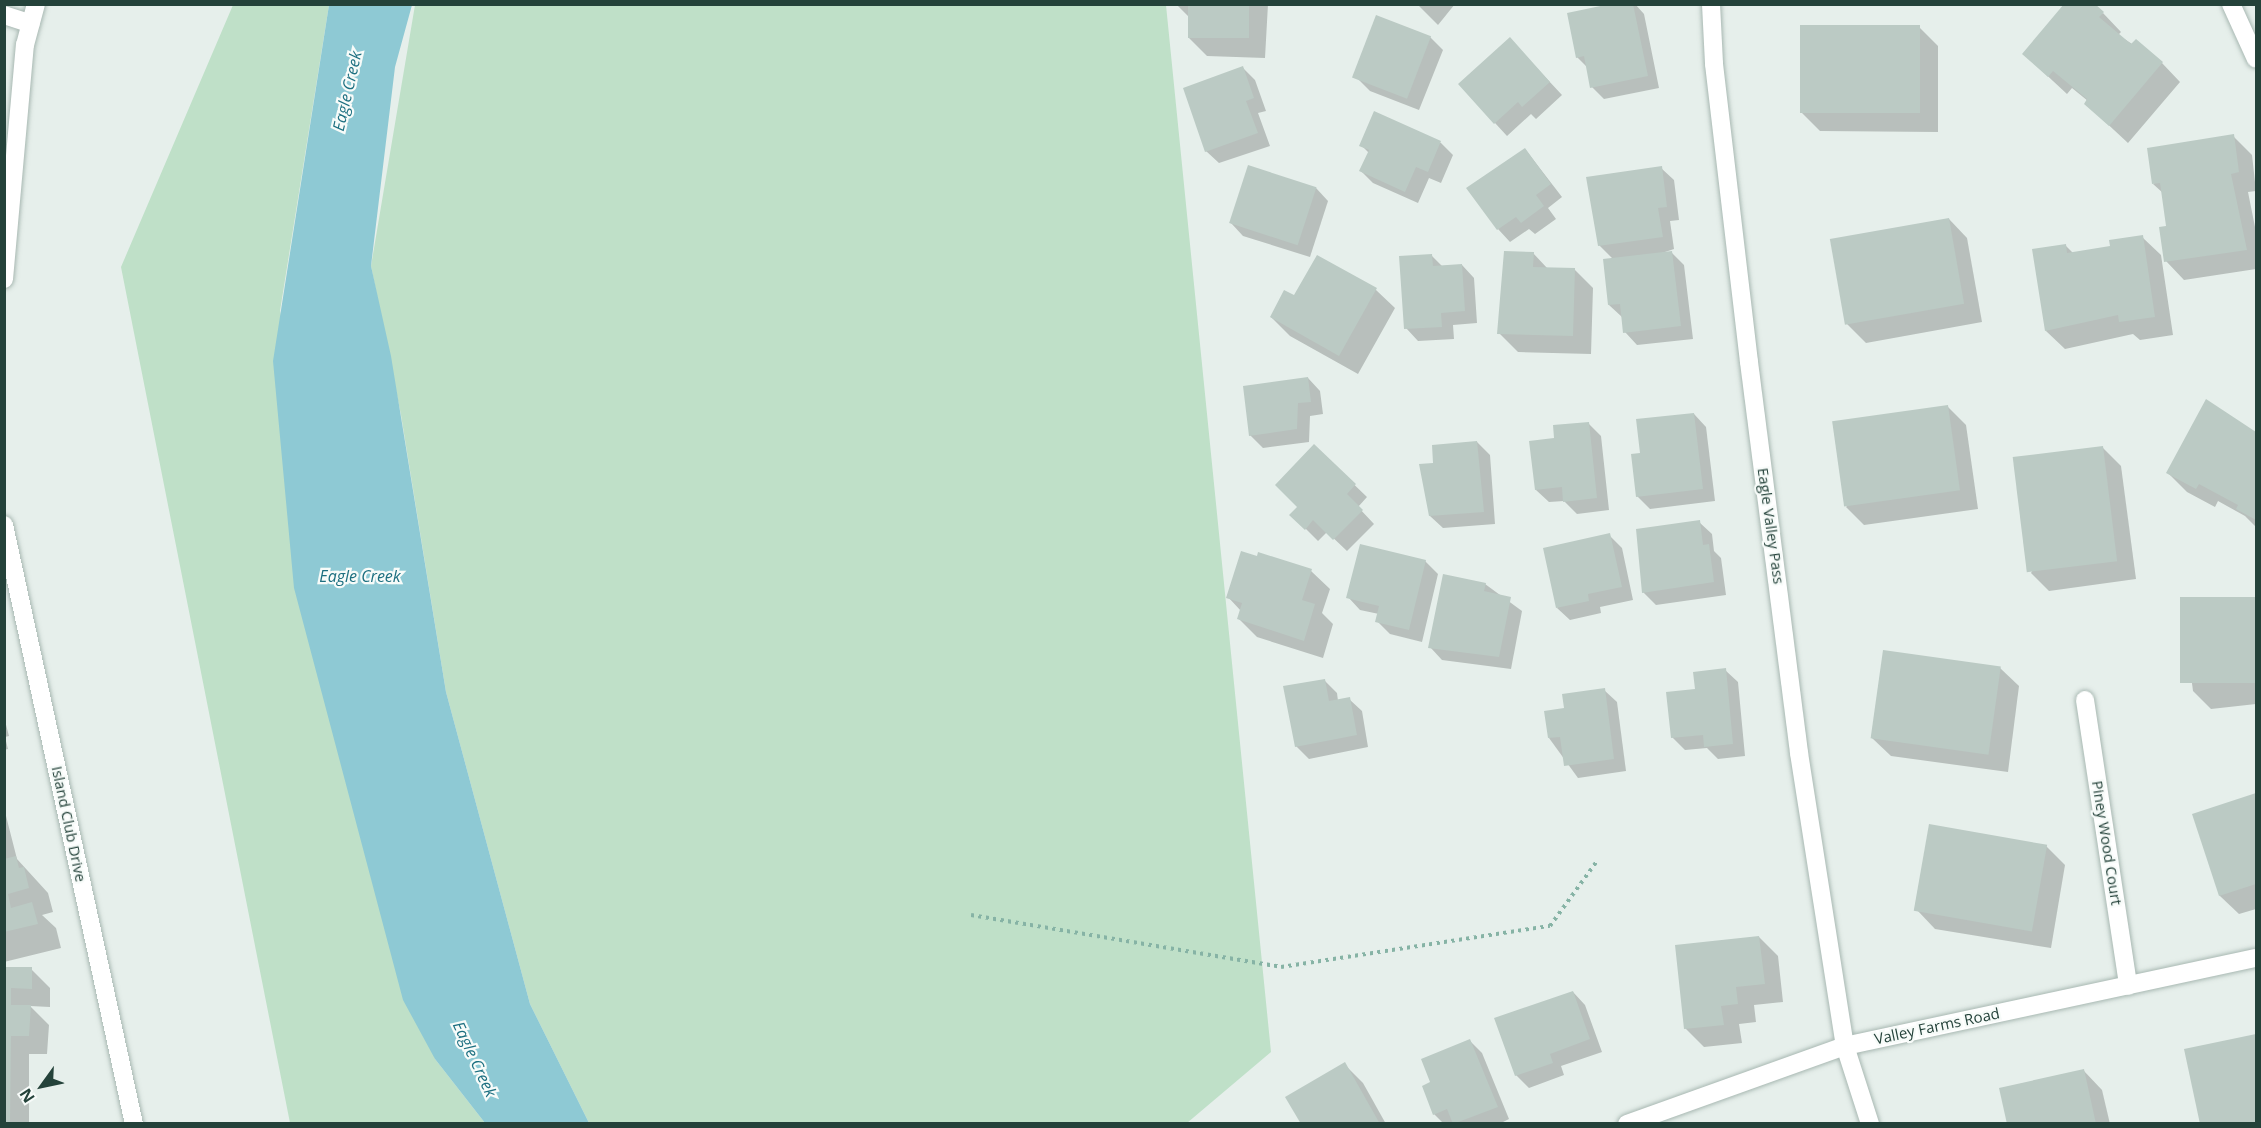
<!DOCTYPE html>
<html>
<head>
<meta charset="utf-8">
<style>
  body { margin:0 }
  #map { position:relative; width:2261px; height:1128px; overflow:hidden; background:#e6efeb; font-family:"Open Sans",sans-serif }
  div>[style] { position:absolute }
  .green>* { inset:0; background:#bfe0c8 }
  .water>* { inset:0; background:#8ec9d4 }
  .shadow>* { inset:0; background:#0003 }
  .building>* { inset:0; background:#bbcac4; transform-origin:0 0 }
  .path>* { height:4px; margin-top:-2px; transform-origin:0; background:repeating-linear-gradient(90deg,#86b3a5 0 3px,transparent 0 7.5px) }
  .roads { filter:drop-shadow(0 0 2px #a8b8b2) drop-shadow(0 0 2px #a8b8b2) }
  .minor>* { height:18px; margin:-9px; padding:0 9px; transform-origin:9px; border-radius:9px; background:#fff }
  span { translate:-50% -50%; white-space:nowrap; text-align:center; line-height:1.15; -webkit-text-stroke:4.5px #f7fbf9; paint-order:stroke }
  .street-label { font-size:15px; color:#24423a }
  .water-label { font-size:16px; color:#1c6f80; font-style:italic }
  .frame { position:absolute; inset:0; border:6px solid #24423a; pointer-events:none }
  .north { position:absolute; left:12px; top:1056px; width:60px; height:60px; -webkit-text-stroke:4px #f7fbf9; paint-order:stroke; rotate:237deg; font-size:16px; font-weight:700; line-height:24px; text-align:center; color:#24423a }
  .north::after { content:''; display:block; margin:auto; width:21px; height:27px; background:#24423a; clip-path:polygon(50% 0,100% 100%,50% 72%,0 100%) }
</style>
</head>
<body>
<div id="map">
  <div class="green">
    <div style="clip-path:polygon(233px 5px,329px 5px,280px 311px,435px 1059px,485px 1123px,290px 1123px,121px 267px)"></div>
    <div style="clip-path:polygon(415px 5px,1166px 5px,1271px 1052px,1187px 1123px,589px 1123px,530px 1004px,446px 692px,401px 415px,371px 266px)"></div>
  </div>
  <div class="water">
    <div style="clip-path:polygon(329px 5px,412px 5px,395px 67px,371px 266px,391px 356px,446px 692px,530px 1004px,589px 1123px,485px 1123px,435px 1059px,403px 1000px,294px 588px,273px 361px)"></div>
  </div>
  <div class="shadow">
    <div style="clip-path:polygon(1176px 4px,1268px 4px,1265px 58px,1207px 56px,1188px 37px,1189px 17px)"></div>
    <div style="clip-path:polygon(1417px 4px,1455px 4px,1438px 25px)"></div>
    <div style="clip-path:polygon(1618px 4px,1635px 4px,1644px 14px,1659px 88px,1604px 99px,1592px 87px,1588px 68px,1577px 57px)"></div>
    <div style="clip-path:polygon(2103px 13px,2121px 32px,2118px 35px,2162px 63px,2180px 82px,2128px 143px,2086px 104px,2088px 101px,2072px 88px,2067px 94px,2024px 54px)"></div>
    <div style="clip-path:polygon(1376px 17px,1430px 37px,1443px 50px,1419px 110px,1370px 91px,1357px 78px)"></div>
    <div style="clip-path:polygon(1919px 27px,1938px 46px,1938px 132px,1820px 131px,1801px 112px)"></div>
    <div style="clip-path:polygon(1522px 52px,1562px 95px,1536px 119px,1531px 114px,1507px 136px,1460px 85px)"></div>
    <div style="clip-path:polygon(1243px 68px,1255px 80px,1266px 111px,1258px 113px,1270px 146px,1219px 163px,1206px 151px)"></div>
    <div style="clip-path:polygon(1375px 113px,1441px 143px,1453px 155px,1441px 183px,1429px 178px,1418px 203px,1373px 183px,1361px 171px,1369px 153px,1361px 145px)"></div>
    <div style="clip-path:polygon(2233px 136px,2252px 155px,2256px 191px,2248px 192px,2256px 232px,2256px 269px,2184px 280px,2166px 261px,2168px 227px,2163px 193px,2153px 184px)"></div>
    <div style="clip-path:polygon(1525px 149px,1562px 197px,1548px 208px,1556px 219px,1535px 234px,1529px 229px,1510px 242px,1498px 229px)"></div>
    <div style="clip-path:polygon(1661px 168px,1674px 180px,1679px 220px,1670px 221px,1674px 249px,1659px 254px,1672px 253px,1684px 265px,1693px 339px,1637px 345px,1625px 332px,1622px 317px,1609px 305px,1613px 259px,1599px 245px)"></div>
    <div style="clip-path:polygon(1316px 188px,1328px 201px,1310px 257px,1243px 236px,1231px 223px)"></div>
    <div style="clip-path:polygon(1949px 219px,1967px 238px,1982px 322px,1866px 343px,1847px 324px)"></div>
    <div style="clip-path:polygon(2142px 237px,2161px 255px,2173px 335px,2140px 340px,2133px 334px,2065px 349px,2046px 331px,2065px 245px,2073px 253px,2111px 247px)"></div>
    <div style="clip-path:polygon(1533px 253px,1548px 269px,1574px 269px,1593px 288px,1591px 354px,1518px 352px,1499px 333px)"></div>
    <div style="clip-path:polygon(1431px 255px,1442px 266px,1462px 265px,1474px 278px,1477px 323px,1453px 325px,1454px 339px,1418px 341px,1406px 328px)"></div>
    <div style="clip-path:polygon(1317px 257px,1376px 290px,1395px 308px,1358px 374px,1290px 336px,1271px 317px,1295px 297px)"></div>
    <div style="clip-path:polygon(1308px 378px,1320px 391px,1323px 414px,1310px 416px,1309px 442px,1263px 448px,1250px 435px)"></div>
    <div style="clip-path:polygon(2206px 401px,2256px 434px,2256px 527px,2245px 516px,2218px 501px,2215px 507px,2187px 492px,2168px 473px)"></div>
    <div style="clip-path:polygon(1947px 406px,1966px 425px,1978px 509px,1864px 525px,1846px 507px)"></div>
    <div style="clip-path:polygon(1694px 414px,1706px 427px,1715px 501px,1650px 509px,1637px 496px,1641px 454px)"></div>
    <div style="clip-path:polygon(1588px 423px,1601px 436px,1609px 510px,1577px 514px,1564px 501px,1549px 502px,1536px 490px,1556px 439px)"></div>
    <div style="clip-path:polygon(1477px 442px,1490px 455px,1495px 524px,1443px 528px,1430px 516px,1421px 465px,1435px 465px)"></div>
    <div style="clip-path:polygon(1314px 446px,1367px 497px,1358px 507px,1374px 524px,1347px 551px,1327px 532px,1318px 541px,1292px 515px,1299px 507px)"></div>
    <div style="clip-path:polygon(2102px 447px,2121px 466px,2136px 579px,2049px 591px,2031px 573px)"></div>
    <div style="clip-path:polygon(1699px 522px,1712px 534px,1714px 551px,1721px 558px,1726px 595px,1656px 605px,1643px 592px)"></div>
    <div style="clip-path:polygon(1609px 535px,1622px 548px,1633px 600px,1600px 607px,1601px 613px,1570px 620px,1557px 608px)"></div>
    <div style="clip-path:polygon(1425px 561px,1438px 574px,1422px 642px,1390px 634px,1377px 621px,1379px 614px,1360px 610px,1348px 597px)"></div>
    <div style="clip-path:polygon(1311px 571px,1330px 589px,1322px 613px,1333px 624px,1323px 658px,1257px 637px,1239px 619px,1241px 611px,1228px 597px)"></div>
    <div style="clip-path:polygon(1485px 584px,1522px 611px,1511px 669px,1442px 660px,1430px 647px)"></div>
    <div style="clip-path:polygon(2256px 598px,2256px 704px,2211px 709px,2193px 691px,2182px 607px)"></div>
    <div style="clip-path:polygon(2000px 668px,2019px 686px,2008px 772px,1891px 756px,1872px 738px)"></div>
    <div style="clip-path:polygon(1725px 670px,1738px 682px,1745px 756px,1718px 759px,1707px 748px,1685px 750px,1672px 737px,1696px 691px)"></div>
    <div style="clip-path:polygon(1324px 680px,1337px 693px,1338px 701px,1349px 699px,1362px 711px,1368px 747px,1309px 759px,1296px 746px)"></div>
    <div style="clip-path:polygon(1604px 690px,1617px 702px,1626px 771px,1578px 778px,1549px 738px,1566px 710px)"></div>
    <div style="clip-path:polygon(4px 717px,9px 736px,5px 737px,8px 749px,4px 750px)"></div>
    <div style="clip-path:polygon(2256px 795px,2256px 909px,2239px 914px,2220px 896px,2194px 815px)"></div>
    <div style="clip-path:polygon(4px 808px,17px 859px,48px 893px,53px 912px,42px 915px,56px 928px,61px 948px,4px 962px)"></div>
    <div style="clip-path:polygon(2046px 846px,2065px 865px,2051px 948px,1935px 929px,1917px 910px)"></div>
    <div style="clip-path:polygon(1759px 937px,1778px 956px,1783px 1002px,1754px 1005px,1756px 1022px,1739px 1024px,1742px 1043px,1704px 1047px,1685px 1028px)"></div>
    <div style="clip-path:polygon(4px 969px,31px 969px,50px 988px,50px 1007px,30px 1006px,49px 1025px,47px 1054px,29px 1054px,29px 1124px,4px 1124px)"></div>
    <div style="clip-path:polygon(1573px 992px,1585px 1005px,1602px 1052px,1561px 1066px,1564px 1075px,1529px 1088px,1516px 1075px)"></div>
    <div style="clip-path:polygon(2256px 1035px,2256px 1124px,2201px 1124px,2186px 1050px)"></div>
    <div style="clip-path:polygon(1470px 1041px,1482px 1053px,1509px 1119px,1499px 1124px,1444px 1124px,1434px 1114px,1432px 1083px)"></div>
    <div style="clip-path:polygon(1344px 1064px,1363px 1083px,1386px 1124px,1302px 1124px)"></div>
    <div style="clip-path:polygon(2084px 1071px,2102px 1090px,2110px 1124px,2008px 1124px)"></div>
  </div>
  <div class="building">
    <div style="left:1188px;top:4px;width:61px;height:34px"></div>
    <div style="clip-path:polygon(1610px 4px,1633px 4px,1648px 76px,1590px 88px,1584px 56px,1576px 58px,1567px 13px)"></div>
    <div style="clip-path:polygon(2064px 4px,2095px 4px,2104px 12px,2099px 17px,2131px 44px,2136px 39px,2163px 62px,2109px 126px,2084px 104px,2087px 99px,2053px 71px,2048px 77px,2022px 54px)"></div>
    <div style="left:1376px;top:15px;width:59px;height:67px;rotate:21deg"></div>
    <div style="left:1800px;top:25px;width:120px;height:88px"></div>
    <div style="clip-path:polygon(1510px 37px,1550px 82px,1522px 107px,1518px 102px,1494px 124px,1458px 84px)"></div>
    <div style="clip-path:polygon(1243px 66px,1254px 98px,1246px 101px,1258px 133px,1205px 152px,1183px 88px)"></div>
    <div style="clip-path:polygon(1374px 111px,1441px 141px,1428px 172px,1416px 167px,1405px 192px,1359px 171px,1369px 150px,1359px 146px)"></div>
    <div style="clip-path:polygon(2234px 134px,2239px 172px,2231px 174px,2247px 250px,2164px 262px,2159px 227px,2166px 226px,2160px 183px,2152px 184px,2147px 148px)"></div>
    <div style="clip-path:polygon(1525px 148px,1551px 184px,1536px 195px,1544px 206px,1521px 223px,1516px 217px,1497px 230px,1466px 188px)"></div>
    <div style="left:1248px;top:165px;width:72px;height:61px;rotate:18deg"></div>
    <div style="clip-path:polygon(1662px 166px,1667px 207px,1658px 208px,1663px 237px,1598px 246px,1586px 177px)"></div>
    <div style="left:1949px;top:218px;width:87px;height:121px;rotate:80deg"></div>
    <div style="clip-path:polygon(2143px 235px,2155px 317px,2119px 322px,2118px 315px,2045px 331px,2032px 249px,2066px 244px,2067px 253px,2110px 246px,2109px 240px)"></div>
    <div style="clip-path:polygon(1504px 251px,1534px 252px,1533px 267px,1575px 268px,1573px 336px,1497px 334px)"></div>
    <div style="clip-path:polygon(1672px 251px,1681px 326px,1623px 333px,1620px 304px,1608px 305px,1603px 259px)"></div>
    <div style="clip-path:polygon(1432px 254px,1433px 266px,1462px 264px,1465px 311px,1441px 313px,1442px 327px,1404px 329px,1399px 256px)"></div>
    <div style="clip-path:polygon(1317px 255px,1377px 288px,1339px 356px,1270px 317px,1284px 290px,1294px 295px)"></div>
    <div style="clip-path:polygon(1308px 377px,1311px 402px,1298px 403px,1297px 429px,1249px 436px,1243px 386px)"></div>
    <div style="clip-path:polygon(2206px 399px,2256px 432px,2256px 520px,2236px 509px,2238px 505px,2199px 484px,2196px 489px,2166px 473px)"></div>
    <div style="left:1948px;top:405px;width:86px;height:117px;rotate:82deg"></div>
    <div style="clip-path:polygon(1694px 413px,1703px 489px,1636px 497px,1631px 454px,1640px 453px,1636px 419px)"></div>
    <div style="clip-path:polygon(1589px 422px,1597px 498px,1563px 502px,1562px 487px,1535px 490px,1529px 441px,1554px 438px,1553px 425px)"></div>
    <div style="clip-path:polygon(1477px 441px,1484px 512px,1429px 516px,1419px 464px,1433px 463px,1432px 445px)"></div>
    <div style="clip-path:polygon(1314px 444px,1356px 484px,1347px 494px,1363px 510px,1333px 540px,1313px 520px,1305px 530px,1289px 515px,1297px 507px,1275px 485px)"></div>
    <div style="left:2103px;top:446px;width:116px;height:91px;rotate:83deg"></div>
    <div style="clip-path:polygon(1700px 520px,1703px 545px,1709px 544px,1714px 582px,1642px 593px,1636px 529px)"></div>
    <div style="clip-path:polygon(1610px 533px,1622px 587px,1588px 594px,1589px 601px,1556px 608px,1543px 548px)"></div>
    <div style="clip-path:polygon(1360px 544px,1426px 560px,1409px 630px,1375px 622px,1379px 606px,1346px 598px)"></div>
    <div style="clip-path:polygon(1241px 551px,1257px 556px,1258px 552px,1312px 569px,1302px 600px,1315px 604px,1304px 641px,1237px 619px,1242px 603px,1226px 598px)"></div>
    <div style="clip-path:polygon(1443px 574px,1486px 583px,1484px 591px,1511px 597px,1499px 657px,1428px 648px)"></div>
    <div style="left:2256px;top:597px;width:86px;height:76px;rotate:90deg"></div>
    <div style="left:1883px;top:650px;width:119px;height:89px;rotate:8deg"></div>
    <div style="clip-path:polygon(1726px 668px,1733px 744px,1704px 747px,1703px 735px,1671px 738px,1666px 692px,1695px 689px,1693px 672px)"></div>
    <div style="clip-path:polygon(1325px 679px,1329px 701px,1350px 697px,1357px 735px,1295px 747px,1283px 686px)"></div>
    <div style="clip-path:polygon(1605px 688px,1614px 759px,1564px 766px,1560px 737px,1548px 738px,1544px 711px,1564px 708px,1562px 694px)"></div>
    <div style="clip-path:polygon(2256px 793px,2256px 884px,2219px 896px,2192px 814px)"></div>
    <div style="left:1929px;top:824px;width:120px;height:88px;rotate:10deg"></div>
    <div style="clip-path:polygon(16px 856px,19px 868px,24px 867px,29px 888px,8px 894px,11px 908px,32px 902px,38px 924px,4px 932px,4px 859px)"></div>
    <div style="clip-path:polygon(1759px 936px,1765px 984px,1736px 987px,1738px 1004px,1721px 1006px,1724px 1025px,1684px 1029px,1675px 945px)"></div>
    <div style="clip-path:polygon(5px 967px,32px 967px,32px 989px,11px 988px,11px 1005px,31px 1005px,29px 1036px,11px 1036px,10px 1124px,5px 1124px)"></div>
    <div style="clip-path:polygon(1573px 991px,1590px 1039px,1550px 1054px,1553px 1063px,1515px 1076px,1494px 1018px)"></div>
    <div style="clip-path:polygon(2256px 1034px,2256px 1124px,2200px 1124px,2184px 1049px)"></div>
    <div style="clip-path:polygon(1470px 1039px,1498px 1107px,1453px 1124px,1447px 1109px,1433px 1115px,1422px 1086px,1430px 1082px,1421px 1059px)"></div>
    <div style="clip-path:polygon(1345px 1062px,1380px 1124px,1301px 1124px,1285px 1097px)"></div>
    <div style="clip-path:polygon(2084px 1069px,2096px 1124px,2007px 1124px,1999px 1088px)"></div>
  </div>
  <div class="path">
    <div style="left:971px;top:915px;width:314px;rotate:9.5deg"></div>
    <div style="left:1281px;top:967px;width:272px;rotate:-8.7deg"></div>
    <div style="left:1550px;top:926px;width:80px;rotate:-54.1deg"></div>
  </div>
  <div class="roads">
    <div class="minor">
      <div style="left:1711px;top:4px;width:60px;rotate:87.1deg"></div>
      <div style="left:1714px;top:64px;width:300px;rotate:83.3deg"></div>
      <div style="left:1749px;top:362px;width:394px;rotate:82.7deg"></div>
      <div style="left:1799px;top:753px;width:297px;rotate:81.1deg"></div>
      <div style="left:1845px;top:1046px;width:82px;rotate:72.2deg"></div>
      <div style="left:2231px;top:4px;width:60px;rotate:65.6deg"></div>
      <div style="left:4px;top:15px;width:28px;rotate:18deg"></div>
      <div style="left:4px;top:279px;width:235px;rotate:-84.9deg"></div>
      <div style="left:25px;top:45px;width:42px;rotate:-75deg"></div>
      <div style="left:4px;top:525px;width:613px;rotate:77.76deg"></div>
      <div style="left:2085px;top:700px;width:289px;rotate:81.4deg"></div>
      <div style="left:1627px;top:1124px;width:232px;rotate:-19.7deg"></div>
      <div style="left:1845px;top:1046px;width:420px;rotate:-12.1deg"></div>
    </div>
  </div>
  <div class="street-label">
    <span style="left:1771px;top:526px;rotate:82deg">Eagle Valley Pass</span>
    <span style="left:69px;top:824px;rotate:78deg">Island Club Drive</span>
    <span style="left:2107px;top:843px;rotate:81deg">Piney Wood Court</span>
    <span style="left:1937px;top:1026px;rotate:-12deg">Valley Farms Road</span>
  </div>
  <div class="water-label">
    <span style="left:347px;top:91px;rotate:-77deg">Eagle Creek</span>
    <span style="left:360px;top:576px">Eagle Creek</span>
    <span style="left:475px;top:1059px;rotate:65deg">Eagle Creek</span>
  </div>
  <div class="frame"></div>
  <div class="north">N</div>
</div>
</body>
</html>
